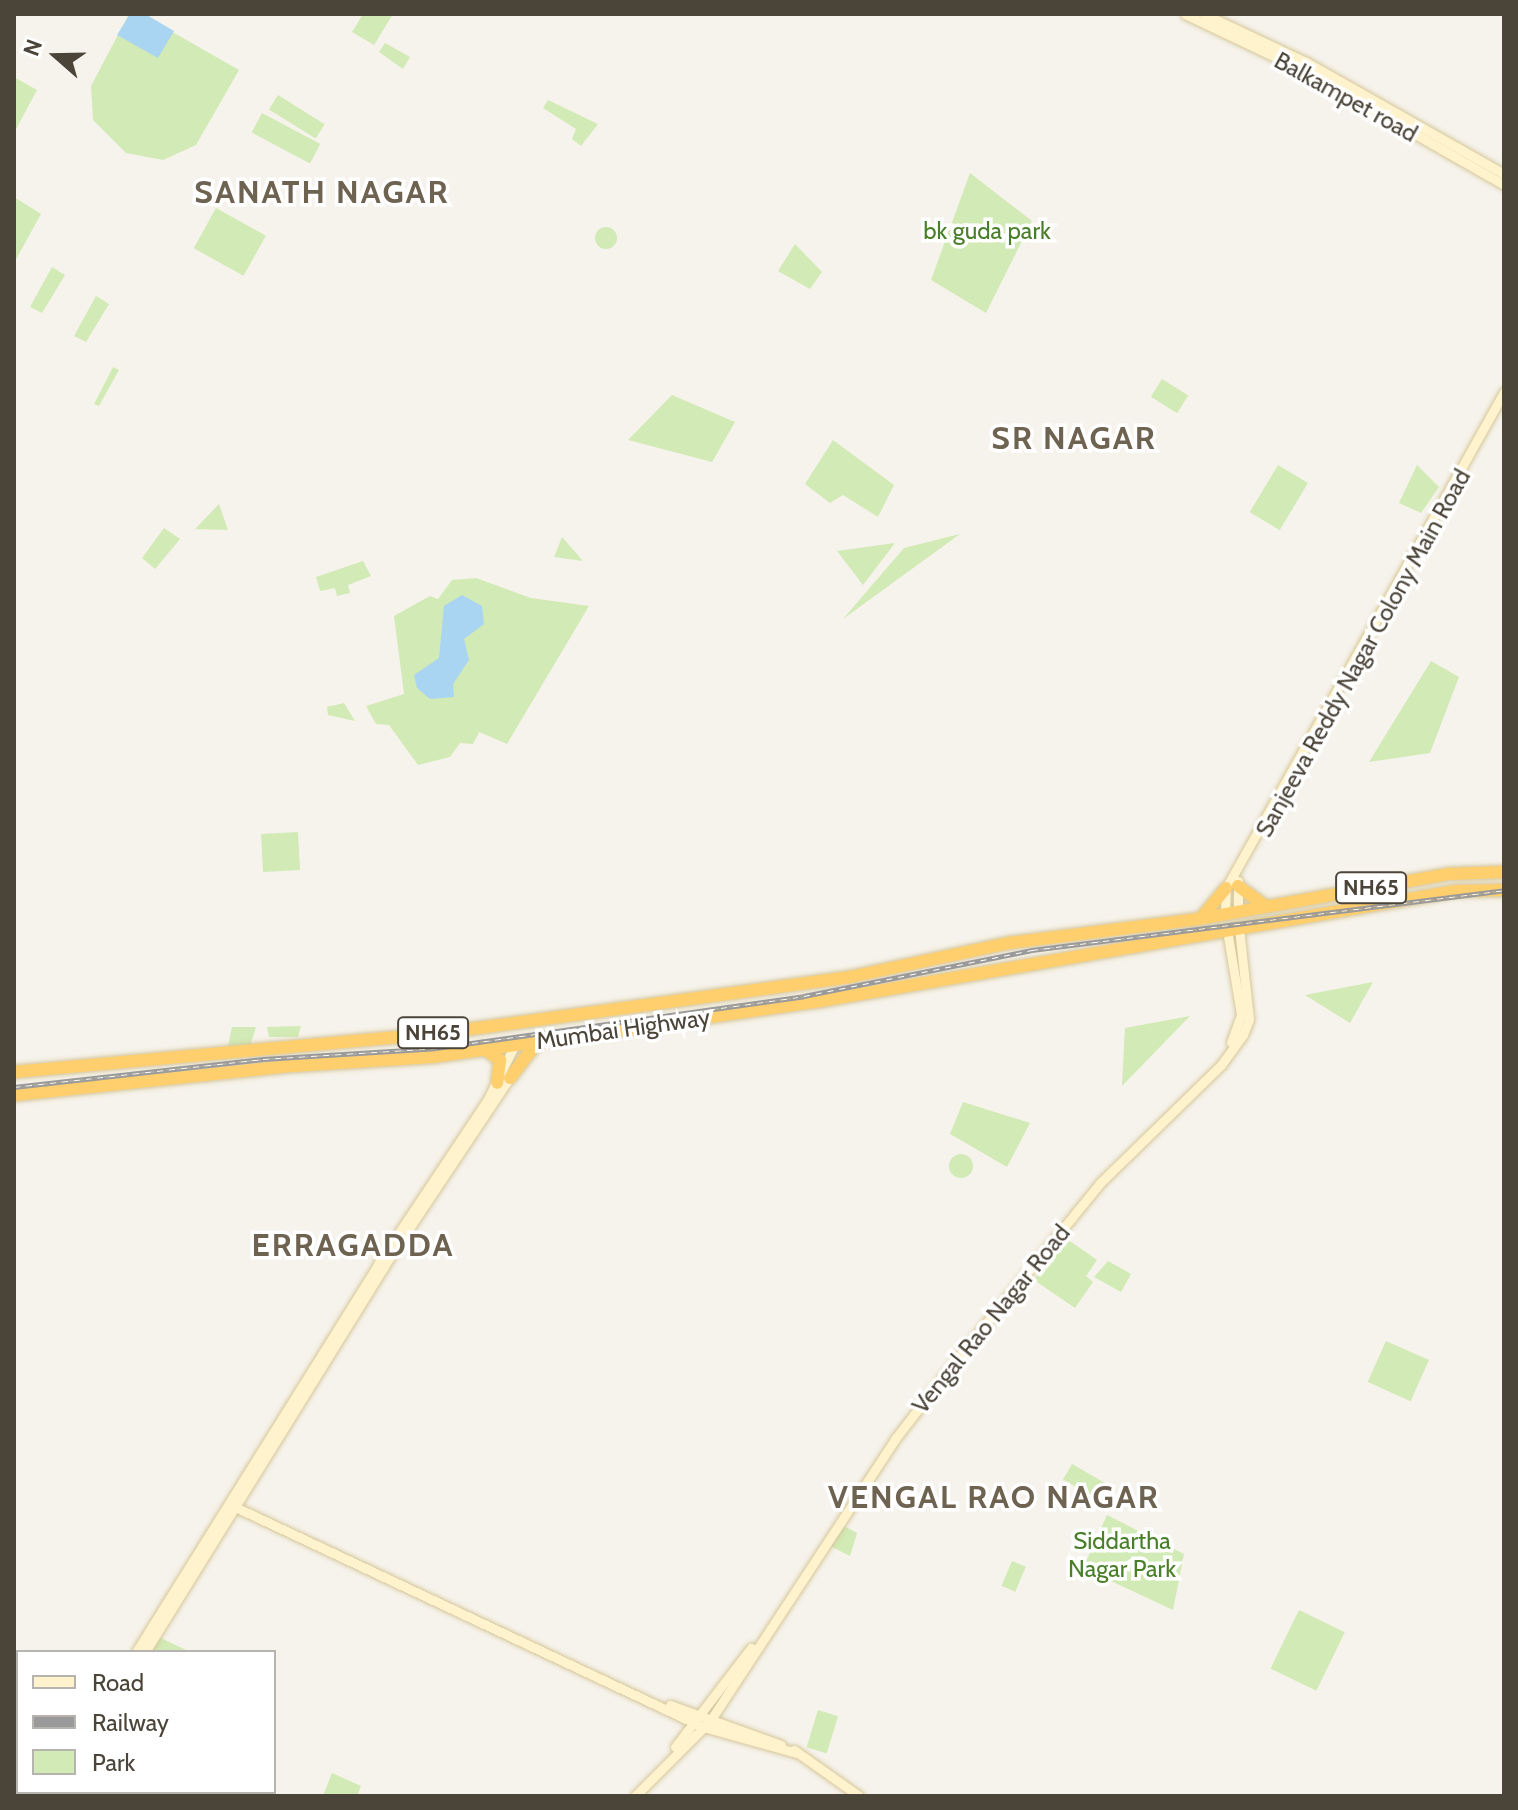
<!DOCTYPE html>
<html>
<head>
<meta charset="utf-8">
<style>
  body { margin:0 }
  #map { position:relative; width:1518px; height:1810px; overflow:hidden; background:#f6f3ec; font-family:Cabin,sans-serif }
  div>[style] { position:absolute }
  .green>* { inset:0; background:#d2eab5; transform-origin:0 0 }
  .round { border-radius:50% }
  .water>* { inset:0; background:#a9d4f2 }
  .roads { filter:drop-shadow(0 0 2px #d6c79b) drop-shadow(0 0 2px #d6c79b) }
  .secondary>* { height:9px; margin:-4.5px; padding:0 4.5px; transform-origin:4.5px; border-radius:4.5px; background:#fff3cd }
  .highway>* { height:12px; margin:-6px; padding:0 6px; transform-origin:6px; border-radius:6px; background:#ffcf6e }
  .rail>* { height:5px; margin-top:-2.5px; transform-origin:0; background:repeating-linear-gradient(90deg,#fff 0 6px,#9a9a9a 0 12px); box-sizing:border-box; border-block:2px solid #9a9a9a }
  span { translate:-50% -50%; white-space:nowrap; text-align:center; line-height:1.15; -webkit-text-stroke:7px #fff; paint-order:stroke }
  .shield-label span { padding:2px 6px; background:#fff; border:2px solid; border-radius:6px; -webkit-text-stroke-width:0 }
  .shield-label { font-size:22px; color:#4b4439; font-weight:700 }
  .street-label { font-size:24px; color:#4b4439 }
  .park-label { font-size:24px; color:#4a7f2a }
  .district-label { font-size:32px; color:#6e6250; font-weight:700; letter-spacing:2px }
  .frame { position:absolute; inset:0; border:16px solid #4b4439; pointer-events:none }
  .legend { position:absolute; left:16px; top:1650px; width:260px; height:144px; box-sizing:border-box; background:#fff; border:2px solid #b7b4b0; margin:0; padding:10px 14px; list-style:none; font-size:24px; color:#4b4439 }
  .legend li { display:flex; align-items:center; gap:16px; height:40px }
  .legend b { width:40px; border:2px solid #b7b4b0 }
  .north { position:absolute; left:16px; top:16px; width:80px; height:80px; -webkit-text-stroke:6px #fff; paint-order:stroke; rotate:290deg; font-size:22px; font-weight:700; line-height:32px; text-align:center; color:#4b4439 }
  .north::after { content:''; display:block; margin:auto; width:28px; height:36px; background:#4b4439; clip-path:polygon(50% 0,100% 100%,50% 72%,0 100%) }
</style>
</head>
<body>
<div id="map">
  <div class="green">
    <div style="clip-path:polygon(129px 14px,141px 14px,239px 70px,196px 145px,163px 160px,126px 153px,93px 120px,91px 86px)"></div>
    <div style="clip-path:polygon(363px 14px,393px 14px,374px 45px,352px 32px)"></div>
    <div style="clip-path:polygon(385px 43px,410px 57px,403px 69px,379px 52px)"></div>
    <div style="clip-path:polygon(14px 77px,37px 90px,14px 133px)"></div>
    <div style="left:278px;top:95px;width:55px;height:17px;rotate:32deg"></div>
    <div style="clip-path:polygon(548px 100px,598px 124px,581px 146px,572px 139px,576px 129px,543px 108px)"></div>
    <div style="left:262px;top:113px;width:66px;height:22px;rotate:28deg"></div>
    <div style="clip-path:polygon(970px 173px,1032px 221px,986px 313px,931px 280px)"></div>
    <div style="clip-path:polygon(14px 197px,41px 214px,14px 263px)"></div>
    <div style="left:216px;top:208px;width:57px;height:46px;rotate:29deg"></div>
    <div class="round" style="left:595px;top:227px;width:22px;height:22px"></div>
    <div style="clip-path:polygon(795px 244px,822px 272px,810px 289px,778px 271px)"></div>
    <div style="clip-path:polygon(52px 267px,65px 275px,42px 313px,30px 307px)"></div>
    <div style="clip-path:polygon(96px 296px,109px 304px,86px 342px,74px 336px)"></div>
    <div style="clip-path:polygon(113px 367px,119px 370px,99px 406px,94px 404px)"></div>
    <div style="left:1162px;top:379px;width:31px;height:21px;rotate:32deg"></div>
    <div style="clip-path:polygon(672px 395px,735px 422px,712px 462px,628px 440px)"></div>
    <div style="clip-path:polygon(833px 440px,894px 485px,878px 517px,843px 495px,830px 503px,805px 484px)"></div>
    <div style="left:1278px;top:465px;width:35px;height:55px;rotate:31deg"></div>
    <div style="clip-path:polygon(1417px 465px,1439px 487px,1421px 513px,1399px 503px)"></div>
    <div style="clip-path:polygon(219px 504px,228px 530px,195px 529px)"></div>
    <div style="clip-path:polygon(164px 528px,180px 539px,155px 569px,142px 558px)"></div>
    <div style="clip-path:polygon(960px 534px,843px 619px,904px 548px)"></div>
    <div style="clip-path:polygon(562px 537px,583px 561px,554px 557px)"></div>
    <div style="clip-path:polygon(895px 543px,863px 585px,837px 551px)"></div>
    <div style="clip-path:polygon(363px 561px,371px 576px,348px 585px,350px 593px,337px 596px,335px 588px,320px 591px,316px 577px)"></div>
    <div style="clip-path:polygon(476px 578px,531px 598px,589px 606px,507px 744px,479px 732px,473px 744px,460px 743px,450px 757px,418px 765px,389px 725px,376px 724px,366px 706px,404px 694px,394px 616px,430px 596px,438px 599px,452px 580px)"></div>
    <div style="clip-path:polygon(1431px 661px,1459px 677px,1430px 753px,1369px 762px)"></div>
    <div style="clip-path:polygon(344px 703px,355px 721px,328px 715px,327px 707px)"></div>
    <div style="left:298px;top:832px;width:38px;height:37px;rotate:87deg"></div>
    <div style="clip-path:polygon(1373px 982px,1350px 1023px,1305px 995px)"></div>
    <div style="clip-path:polygon(1190px 1016px,1122px 1086px,1125px 1028px)"></div>
    <div style="clip-path:polygon(301px 1026px,298px 1037px,269px 1037px,267px 1027px)"></div>
    <div style="clip-path:polygon(232px 1027px,256px 1027px,250px 1046px,228px 1046px)"></div>
    <div style="clip-path:polygon(963px 1102px,1030px 1123px,1007px 1167px,950px 1134px)"></div>
    <div class="round" style="left:949px;top:1154px;width:24px;height:24px"></div>
    <div style="clip-path:polygon(1064px 1237px,1097px 1260px,1086px 1276px,1093px 1282px,1075px 1308px,1034px 1280px)"></div>
    <div style="clip-path:polygon(1108px 1261px,1131px 1274px,1121px 1292px,1094px 1277px)"></div>
    <div style="left:1386px;top:1341px;width:47px;height:45px;rotate:24deg"></div>
    <div style="left:1072px;top:1464px;width:48px;height:18px;rotate:30deg"></div>
    <div style="clip-path:polygon(1107px 1515px,1184px 1554px,1173px 1610px,1083px 1568px)"></div>
    <div style="clip-path:polygon(844px 1526px,857px 1533px,850px 1556px,830px 1546px)"></div>
    <div style="left:1012px;top:1561px;width:15px;height:27px;rotate:23deg"></div>
    <div style="left:1299px;top:1610px;width:51px;height:65px;rotate:26deg"></div>
    <div style="clip-path:polygon(159px 1637px,190px 1652px,150px 1652px)"></div>
    <div style="left:818px;top:1710px;width:21px;height:39px;rotate:17deg"></div>
    <div style="clip-path:polygon(332px 1773px,361px 1786px,357px 1796px,323px 1796px)"></div>
  </div>
  <div class="water">
    <div style="clip-path:polygon(130px 14px,145px 14px,174px 31px,158px 58px,117px 35px)"></div>
    <div style="clip-path:polygon(462px 595px,482px 606px,484px 624px,464px 639px,469px 660px,453px 684px,454px 697px,430px 699px,417px 688px,414px 675px,439px 658px,444px 606px)"></div>
  </div>
  <div class="roads">
    <div class="secondary">
      <div style="left:1185px;top:14px;width:128px;rotate:25.4deg"></div>
      <div style="left:1301px;top:69px;width:234px;rotate:29.7deg"></div>
      <div style="left:1204px;top:14px;width:113px;rotate:25.2deg"></div>
      <div style="left:1306px;top:62px;width:227px;rotate:29.5deg"></div>
      <div style="left:1238px;top:910px;width:29px;rotate:-90deg"></div>
      <div style="left:1225px;top:913px;width:25px;rotate:-88deg"></div>
      <div style="left:1226px;top:888px;width:569px;rotate:-60.73deg"></div>
      <div style="left:1227px;top:930px;width:86px;rotate:80.6deg"></div>
      <div style="left:1241px;top:1015px;width:29px;rotate:110deg"></div>
      <div style="left:231px;top:1505px;width:522px;rotate:25.19deg"></div>
      <div style="left:703px;top:1727px;width:98px;rotate:15.5deg"></div>
      <div style="left:136px;top:1652px;width:457px;rotate:-58deg"></div>
      <div style="left:378px;top:1264px;width:198px;rotate:-56.3deg"></div>
      <div style="left:488px;top:1099px;width:61px;rotate:-63.9deg"></div>
      <div style="left:145px;top:1652px;width:454px;rotate:-58.2deg"></div>
      <div style="left:384px;top:1266px;width:231px;rotate:-56.3deg"></div>
      <div style="left:670px;top:1705px;width:118px;rotate:19.8deg"></div>
      <div style="left:675px;top:1747px;width:125px;rotate:-52.5deg"></div>
      <div style="left:794px;top:1750px;width:80px;rotate:35.3deg"></div>
      <div style="left:23px;top:1796px;width:4px;rotate:-63deg"></div>
      <div style="left:32px;top:1796px;width:4px;rotate:-63deg"></div>
      <div style="left:635px;top:1796px;width:106px;rotate:-45deg"></div>
      <div style="left:710px;top:1721px;width:337px;rotate:-56.7deg"></div>
      <div style="left:895px;top:1439px;width:101px;rotate:-52.2deg"></div>
      <div style="left:957px;top:1359px;width:227px;rotate:-50.9deg"></div>
      <div style="left:1100px;top:1183px;width:169px;rotate:-44.3deg"></div>
      <div style="left:1221px;top:1065px;width:37px;rotate:-54deg"></div>
      <div style="left:1243px;top:1035px;width:17px;rotate:-69deg"></div>
      <div style="left:1249px;top:1019px;width:92px;rotate:-96.3deg"></div>
    </div>
    <div class="highway">
      <div style="left:1238px;top:886px;width:32px;rotate:36deg"></div>
      <div style="left:1201px;top:918px;width:39px;rotate:-50deg"></div>
      <div style="left:483px;top:1048px;width:21px;rotate:35deg"></div>
      <div style="left:500px;top:1060px;width:23px;rotate:97deg"></div>
      <div style="left:14px;top:1072px;width:430px;rotate:-5.2deg"></div>
      <div style="left:442px;top:1033px;width:412px;rotate:-7.8deg"></div>
      <div style="left:850px;top:977px;width:163px;rotate:-12.1deg"></div>
      <div style="left:1009px;top:943px;width:191px;rotate:-7.2deg"></div>
      <div style="left:1198px;top:919px;width:255px;rotate:-10.2deg"></div>
      <div style="left:1449px;top:874px;width:55px;rotate:-2.1deg"></div>
      <div style="left:510px;top:1078px;width:48px;rotate:-52.7deg"></div>
      <div style="left:14px;top:1095px;width:280px;rotate:-6deg"></div>
      <div style="left:292px;top:1066px;width:140px;rotate:-3.7deg"></div>
      <div style="left:432px;top:1057px;width:398px;rotate:-8.2deg"></div>
      <div style="left:826px;top:1000px;width:639px;rotate:-9.82deg"></div>
      <div style="left:1456px;top:891px;width:48px;rotate:-1.2deg"></div>
    </div>
  </div>
  <div class="rail">
    <div style="left:14px;top:1087px;width:251px;rotate:-6.4deg"></div>
    <div style="left:263px;top:1059px;width:173px;rotate:-3.6deg"></div>
    <div style="left:436px;top:1048px;width:372px;rotate:-8deg"></div>
    <div style="left:804px;top:996px;width:233px;rotate:-11.4deg"></div>
    <div style="left:1032px;top:950px;width:476px;rotate:-7.2deg"></div>
  </div>
  <div class="shield-label">
    <span style="left:1371px;top:888px">NH65</span>
    <span style="left:433px;top:1033px">NH65</span>
  </div>
  <div class="street-label">
    <span style="left:1346px;top:97px;rotate:29deg">Balkampet road</span>
    <span style="left:1363px;top:653px;rotate:-61deg">Sanjeeva Reddy Nagar Colony Main Road</span>
    <span style="left:623px;top:1029px;rotate:-8deg">Mumbai Highway</span>
    <span style="left:991px;top:1319px;rotate:-51deg">Vengal Rao Nagar Road</span>
  </div>
  <div class="park-label">
    <span style="left:987px;top:231px">bk guda park</span>
    <span style="left:1122px;top:1555px">Siddartha<br>Nagar Park</span>
  </div>
  <div class="district-label">
    <span style="left:322px;top:192px">SANATH NAGAR</span>
    <span style="left:1074px;top:438px">SR NAGAR</span>
    <span style="left:353px;top:1245px">ERRAGADDA</span>
    <span style="left:994px;top:1497px">VENGAL RAO NAGAR</span>
  </div>
  <div class="frame"></div>
  <ul class="legend">
  <li><b style="height:10px;background:#fff3cd"></b>Road</li>
  <li><b style="height:10px;background:#9a9a9a"></b>Railway</li>
  <li><b style="height:22px;background:#d2eab5"></b>Park</li>
  </ul>
  <div class="north">N</div>
</div>
</body>
</html>
